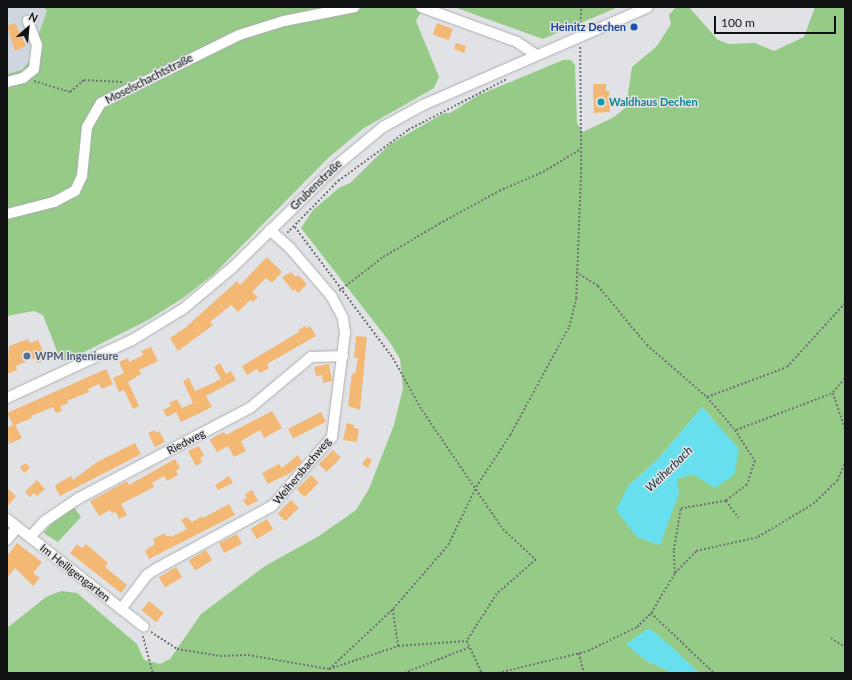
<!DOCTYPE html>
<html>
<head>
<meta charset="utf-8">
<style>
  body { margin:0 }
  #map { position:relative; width:852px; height:680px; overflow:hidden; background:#e0e2e5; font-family:Lato,sans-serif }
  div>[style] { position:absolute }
  .built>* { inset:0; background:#cfd6df }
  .green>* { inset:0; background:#95cb87 }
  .water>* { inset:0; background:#67dfee }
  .building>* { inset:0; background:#f4b875; transform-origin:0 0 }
  .path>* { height:1.5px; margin-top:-0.75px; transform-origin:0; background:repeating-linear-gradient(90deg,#727476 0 2px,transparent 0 4px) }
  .roads { filter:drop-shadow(0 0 1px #adafb1) drop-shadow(0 0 1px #adafb1) }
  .minor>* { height:10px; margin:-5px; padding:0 5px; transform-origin:5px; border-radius:5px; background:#fff }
  .dots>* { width:11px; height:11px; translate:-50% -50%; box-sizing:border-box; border:2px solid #e0e2e5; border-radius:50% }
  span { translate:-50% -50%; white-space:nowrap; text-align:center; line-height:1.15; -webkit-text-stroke:3px #e0e2e5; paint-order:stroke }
  .transit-label { font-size:11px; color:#164399; font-weight:700 }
  .right { translate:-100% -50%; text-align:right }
  .street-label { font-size:11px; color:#111213 }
  .culture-label { font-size:11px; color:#0d838f; font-weight:700 }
  .left { translate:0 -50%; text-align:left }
  .service-label { font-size:11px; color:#4e5e75; font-weight:700 }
  .water-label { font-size:12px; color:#1a3032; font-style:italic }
  .frame { position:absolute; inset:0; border:8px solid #111213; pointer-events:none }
  .north { position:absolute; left:8px; top:8px; width:40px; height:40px; -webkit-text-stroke:3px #e0e2e5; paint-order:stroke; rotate:27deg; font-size:11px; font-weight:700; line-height:16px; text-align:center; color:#111213 }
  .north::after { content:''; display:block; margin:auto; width:14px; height:18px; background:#111213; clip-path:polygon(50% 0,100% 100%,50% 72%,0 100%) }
  .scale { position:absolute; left:714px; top:16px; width:122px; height:18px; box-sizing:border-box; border:2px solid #111213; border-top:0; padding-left:5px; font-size:12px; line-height:14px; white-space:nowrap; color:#111213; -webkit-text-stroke:3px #e0e2e5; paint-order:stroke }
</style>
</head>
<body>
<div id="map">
  <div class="built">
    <div style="clip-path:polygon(7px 7px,42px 7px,47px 10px,30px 60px,22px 70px,7px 74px)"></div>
  </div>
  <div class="green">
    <div style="clip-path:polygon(42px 7px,424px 7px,416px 21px,439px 77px,434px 88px,364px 128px,328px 158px,214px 274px,183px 298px,148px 320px,66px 361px,60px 359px,43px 315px,34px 311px,7px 316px,7px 74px,22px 70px,30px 60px,47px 10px)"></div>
    <div style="clip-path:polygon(454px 7px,618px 7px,543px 39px)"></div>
    <div style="clip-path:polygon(evenodd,676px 7px,689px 7px,718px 40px,729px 44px,755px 43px,774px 51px,804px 37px,815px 7px,845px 7px,845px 673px,699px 673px,649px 628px,645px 660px,673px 673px,7px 673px,7px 628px,46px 597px,61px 591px,77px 593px,137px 644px,144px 660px,160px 664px,170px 659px,201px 614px,265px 566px,319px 536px,356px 510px,369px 489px,394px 425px,403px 388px,400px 359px,389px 341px,301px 228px,313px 210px,339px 188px,350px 183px,390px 144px,444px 113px,450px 113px,479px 95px,563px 60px,571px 60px,575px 65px,577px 123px,583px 132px,614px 117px,626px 107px,632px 67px,657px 46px,671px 24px,669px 15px,676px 7px,702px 407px,716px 423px,707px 481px,693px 474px,676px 479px,660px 545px,637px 537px,628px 486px,658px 459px,702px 407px)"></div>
    <div style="clip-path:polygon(73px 506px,81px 517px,58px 542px,45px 534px,44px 532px,60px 515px)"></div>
  </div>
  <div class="water">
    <div style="clip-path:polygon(702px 407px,739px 449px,734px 475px,715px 488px,693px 474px,677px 479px,679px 493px,660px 545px,637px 537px,616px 510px,628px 486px,658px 459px)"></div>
    <div style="clip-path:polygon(649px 628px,672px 647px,699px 673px,673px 673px,645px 660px,626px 644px)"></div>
  </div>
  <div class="building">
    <div style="clip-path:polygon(15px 23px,26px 46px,15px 51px,7px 26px)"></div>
    <div style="left:437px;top:23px;width:17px;height:12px;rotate:21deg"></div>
    <div style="clip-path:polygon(456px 43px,466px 46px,464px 53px,454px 49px)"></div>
    <div style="clip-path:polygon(593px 84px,606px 84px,606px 91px,609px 91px,610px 112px,594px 113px)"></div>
    <div style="clip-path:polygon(267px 257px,282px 272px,272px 283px,266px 278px,252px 292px,258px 297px,253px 302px,250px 300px,238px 312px,231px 305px,210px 322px,213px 325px,178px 351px,170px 338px,185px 328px,237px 281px,240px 285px)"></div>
    <div style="clip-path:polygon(291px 272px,296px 277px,298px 275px,307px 284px,298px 293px,295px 289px,293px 291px,282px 277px)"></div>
    <div style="clip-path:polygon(305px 326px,306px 328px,310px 326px,316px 336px,267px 364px,269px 368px,260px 373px,257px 369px,247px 375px,242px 366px,299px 332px,298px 330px)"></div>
    <div style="clip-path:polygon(356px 336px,367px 337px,360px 410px,348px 406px,352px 373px,355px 374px,358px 358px,354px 358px)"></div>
    <div style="clip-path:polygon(28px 339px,30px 343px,38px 340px,47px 360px,37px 363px,35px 358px,16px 366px,17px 370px,7px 374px,9px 346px)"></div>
    <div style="clip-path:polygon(151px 347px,158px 361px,139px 370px,141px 374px,128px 382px,139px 406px,133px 409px,124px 390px,119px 392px,113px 378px,124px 373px,119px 362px,128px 358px,129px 362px,143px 355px,141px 351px)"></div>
    <div style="clip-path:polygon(220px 363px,226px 374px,231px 371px,236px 380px,206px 396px,212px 407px,181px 422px,176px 412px,167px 417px,163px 410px,171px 406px,169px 403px,177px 399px,182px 408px,193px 403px,183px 381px,189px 378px,195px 391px,209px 385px,221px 379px,214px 367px)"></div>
    <div style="clip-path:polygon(329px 364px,332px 381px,323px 383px,322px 375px,316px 376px,314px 367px)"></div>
    <div style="clip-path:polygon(106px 369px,113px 384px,102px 389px,99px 384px,88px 389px,89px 392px,67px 401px,68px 403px,60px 407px,62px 411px,56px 413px,53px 407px,31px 416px,32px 418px,15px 425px,22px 438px,9px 444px,7px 428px,13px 425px,7px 413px)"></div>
    <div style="clip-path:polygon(272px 411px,282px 428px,264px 438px,260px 430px,241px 441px,246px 451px,234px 457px,228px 446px,217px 452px,210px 440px,214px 437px,224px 432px,226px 435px)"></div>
    <div style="left:321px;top:412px;width:11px;height:37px;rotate:63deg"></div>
    <div style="clip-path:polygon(347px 423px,354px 425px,354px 428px,359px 429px,357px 442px,343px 440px)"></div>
    <div style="clip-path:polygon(155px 430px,156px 433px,159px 431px,165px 442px,155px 447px,148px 433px)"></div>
    <div style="clip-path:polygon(135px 443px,141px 454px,60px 496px,55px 487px,57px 484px,71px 476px,73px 480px,97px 462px)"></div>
    <div style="clip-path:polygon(199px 446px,204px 456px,200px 458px,202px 462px,196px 466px,188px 451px)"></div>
    <div style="left:333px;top:450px;width:11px;height:20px;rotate:45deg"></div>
    <div style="clip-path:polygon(298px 455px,302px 462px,290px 473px,268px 484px,262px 473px,279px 464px,282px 468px)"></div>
    <div style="clip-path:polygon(367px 457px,372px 460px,368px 468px,362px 464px)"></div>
    <div style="clip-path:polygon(175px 459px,180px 468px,176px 471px,178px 475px,167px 481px,164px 476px,152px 483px,154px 487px,121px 504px,127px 515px,119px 519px,116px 512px,112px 513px,110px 510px,99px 516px,90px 501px,127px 481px,129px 485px)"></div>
    <div style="clip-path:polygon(26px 463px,30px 468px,24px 473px,20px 467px)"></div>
    <div style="left:311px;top:475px;width:11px;height:20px;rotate:45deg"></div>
    <div style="clip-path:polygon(229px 476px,233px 483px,218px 490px,215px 485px)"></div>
    <div style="clip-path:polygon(37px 480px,45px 489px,37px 496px,34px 493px,30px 497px,25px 492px)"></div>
    <div style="clip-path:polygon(7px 488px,16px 496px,7px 507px)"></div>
    <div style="clip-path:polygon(252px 490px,258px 501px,247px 506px,243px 500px,247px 498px,245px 494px)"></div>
    <div style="left:291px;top:500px;width:11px;height:19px;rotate:45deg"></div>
    <div style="clip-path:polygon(229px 504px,235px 515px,149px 559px,145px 551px,155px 544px,153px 539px,165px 533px,167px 537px,170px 535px,171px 537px,187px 529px,181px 520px,187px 517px,192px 522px,202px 516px,203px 518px)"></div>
    <div style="left:267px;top:519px;width:12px;height:19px;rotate:59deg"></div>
    <div style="left:237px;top:534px;width:11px;height:20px;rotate:63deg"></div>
    <div style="clip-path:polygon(17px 543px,42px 562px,33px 573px,40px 578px,33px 586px,15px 568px,7px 578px,7px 556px)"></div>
    <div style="clip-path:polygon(77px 544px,82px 548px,86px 544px,108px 563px,105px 567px,127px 585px,121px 593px,70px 553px)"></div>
    <div style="left:206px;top:550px;width:12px;height:20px;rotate:59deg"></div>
    <div style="left:176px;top:567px;width:12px;height:20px;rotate:59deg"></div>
    <div style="left:149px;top:601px;width:19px;height:12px;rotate:39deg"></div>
  </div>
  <div class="path">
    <div style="left:580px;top:27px;width:20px;rotate:-87deg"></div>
    <div style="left:34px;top:81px;width:38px;rotate:17deg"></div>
    <div style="left:70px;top:92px;width:18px;rotate:-41deg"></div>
    <div style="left:84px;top:80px;width:39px;rotate:3deg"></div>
    <div style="left:295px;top:227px;width:164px;rotate:53.2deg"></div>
    <div style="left:393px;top:358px;width:60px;rotate:60.9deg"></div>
    <div style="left:422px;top:410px;width:144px;rotate:55.8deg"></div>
    <div style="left:503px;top:529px;width:45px;rotate:43.2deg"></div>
    <div style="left:536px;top:560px;width:52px;rotate:138.9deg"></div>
    <div style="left:497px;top:594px;width:56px;rotate:122.6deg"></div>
    <div style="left:287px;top:233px;width:73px;rotate:-45.6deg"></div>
    <div style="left:338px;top:181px;width:87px;rotate:-36.1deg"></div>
    <div style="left:408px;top:130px;width:111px;rotate:-27.3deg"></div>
    <div style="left:576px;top:272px;width:26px;rotate:32deg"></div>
    <div style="left:598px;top:286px;width:77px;rotate:50.3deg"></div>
    <div style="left:647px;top:345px;width:79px;rotate:40.9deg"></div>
    <div style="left:707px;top:397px;width:43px;rotate:49.7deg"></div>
    <div style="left:735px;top:430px;width:37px;rotate:57deg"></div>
    <div style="left:755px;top:461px;width:25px;rotate:108deg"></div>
    <div style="left:747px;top:485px;width:26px;rotate:143deg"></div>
    <div style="left:726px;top:501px;width:46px;rotate:169.9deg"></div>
    <div style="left:681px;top:509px;width:43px;rotate:99.5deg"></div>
    <div style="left:674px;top:551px;width:22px;rotate:87deg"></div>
    <div style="left:339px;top:291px;width:56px;rotate:-37.7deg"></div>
    <div style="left:383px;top:257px;width:65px;rotate:-30.5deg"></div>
    <div style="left:439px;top:224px;width:68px;rotate:-28.8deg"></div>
    <div style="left:499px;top:191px;width:48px;rotate:-23.4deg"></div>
    <div style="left:543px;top:172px;width:44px;rotate:-31.2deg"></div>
    <div style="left:845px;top:379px;width:18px;rotate:131deg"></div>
    <div style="left:833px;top:393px;width:37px;rotate:71deg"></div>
    <div style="left:707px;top:397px;width:85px;rotate:-20.6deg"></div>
    <div style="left:787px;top:367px;width:86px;rotate:-47.8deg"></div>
    <div style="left:736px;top:430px;width:104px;rotate:-20.9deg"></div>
    <div style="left:726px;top:501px;width:21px;rotate:53deg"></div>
    <div style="left:393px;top:609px;width:37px;rotate:82deg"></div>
    <div style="left:651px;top:613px;width:87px;rotate:43.6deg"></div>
    <div style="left:151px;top:632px;width:31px;rotate:33deg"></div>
    <div style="left:177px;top:649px;width:44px;rotate:9.2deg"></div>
    <div style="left:220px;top:656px;width:28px;rotate:-2deg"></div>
    <div style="left:248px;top:655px;width:82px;rotate:9.8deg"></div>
    <div style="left:329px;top:669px;width:73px;rotate:-18.4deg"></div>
    <div style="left:398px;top:646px;width:69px;rotate:-4.1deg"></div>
    <div style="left:467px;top:641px;width:35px;rotate:65deg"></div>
    <div style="left:143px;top:636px;width:38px;rotate:75deg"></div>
    <div style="left:831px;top:638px;width:17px;rotate:33deg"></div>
    <div style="left:579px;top:653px;width:21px;rotate:76deg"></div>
    <div style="left:329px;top:669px;width:88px;rotate:-43.2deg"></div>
    <div style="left:393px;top:609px;width:84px;rotate:-49.3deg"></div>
    <div style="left:448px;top:545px;width:64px;rotate:-64.2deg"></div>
    <div style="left:476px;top:487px;width:62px;rotate:-56.8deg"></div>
    <div style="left:510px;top:435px;width:123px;rotate:-61.4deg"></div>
    <div style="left:569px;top:327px;width:30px;rotate:-76deg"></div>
    <div style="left:576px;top:298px;width:129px;rotate:-87.8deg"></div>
    <div style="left:581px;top:169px;width:122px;rotate:-90.5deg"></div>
    <div style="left:404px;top:673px;width:71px;rotate:-21.5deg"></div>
    <div style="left:498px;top:673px;width:93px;rotate:-13.7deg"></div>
    <div style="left:588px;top:651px;width:55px;rotate:-26.1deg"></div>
    <div style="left:637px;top:627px;width:20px;rotate:-45deg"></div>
    <div style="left:651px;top:613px;width:47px;rotate:-59deg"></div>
    <div style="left:675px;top:573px;width:30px;rotate:-46deg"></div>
    <div style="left:696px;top:551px;width:64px;rotate:-12.7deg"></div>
    <div style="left:758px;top:537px;width:64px;rotate:-31deg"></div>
    <div style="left:813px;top:504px;width:33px;rotate:-44deg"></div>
    <div style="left:837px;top:481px;width:21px;rotate:-67deg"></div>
  </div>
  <div class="roads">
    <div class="minor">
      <div style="left:421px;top:7px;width:102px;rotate:20deg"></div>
      <div style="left:517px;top:42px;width:23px;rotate:34deg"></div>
      <div style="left:7px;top:82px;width:16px;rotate:-14deg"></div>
      <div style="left:23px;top:78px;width:14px;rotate:-39deg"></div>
      <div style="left:34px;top:69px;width:24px;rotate:-83deg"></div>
      <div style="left:37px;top:45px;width:26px;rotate:-111deg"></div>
      <div style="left:7px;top:214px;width:49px;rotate:-14.3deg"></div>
      <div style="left:54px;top:202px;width:24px;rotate:-28deg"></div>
      <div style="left:75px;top:191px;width:17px;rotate:-65deg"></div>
      <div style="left:82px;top:176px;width:49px;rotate:-84.2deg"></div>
      <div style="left:87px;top:127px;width:28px;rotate:-60deg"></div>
      <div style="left:101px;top:103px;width:154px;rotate:-26.2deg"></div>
      <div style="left:239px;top:35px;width:47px;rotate:-17.3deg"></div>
      <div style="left:284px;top:21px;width:72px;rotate:-11.2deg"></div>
      <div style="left:7px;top:398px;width:138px;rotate:-24.9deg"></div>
      <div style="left:132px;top:340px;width:60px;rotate:-31.3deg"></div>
      <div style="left:183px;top:309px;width:64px;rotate:-39.9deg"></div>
      <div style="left:232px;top:268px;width:147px;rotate:-44.4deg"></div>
      <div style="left:337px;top:165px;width:60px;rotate:-39.6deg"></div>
      <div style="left:383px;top:127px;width:46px;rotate:-28.8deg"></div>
      <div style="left:423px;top:105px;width:245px;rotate:-23.5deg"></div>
      <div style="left:7px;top:519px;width:174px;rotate:38.2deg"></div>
      <div style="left:30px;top:537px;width:22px;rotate:-47deg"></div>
      <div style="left:45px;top:521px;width:41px;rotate:-34.1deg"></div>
      <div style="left:79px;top:498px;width:193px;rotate:-27.8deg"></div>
      <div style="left:250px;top:408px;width:80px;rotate:-39.9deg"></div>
      <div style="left:311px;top:357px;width:32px;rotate:-2deg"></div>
      <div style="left:7px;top:540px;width:16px;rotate:-52deg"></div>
      <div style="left:121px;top:609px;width:43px;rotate:-52.6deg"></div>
      <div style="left:147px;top:575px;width:11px;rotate:-34deg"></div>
      <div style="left:156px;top:569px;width:132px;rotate:-28.5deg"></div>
      <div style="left:272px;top:506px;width:91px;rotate:-49deg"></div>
      <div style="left:332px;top:437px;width:105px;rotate:-82.9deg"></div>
      <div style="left:345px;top:333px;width:15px;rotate:-98deg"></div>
      <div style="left:343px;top:318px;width:24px;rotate:-118deg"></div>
      <div style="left:332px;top:297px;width:65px;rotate:-130.6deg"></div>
      <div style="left:290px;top:248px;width:27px;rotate:-138deg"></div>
    </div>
  </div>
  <div class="dots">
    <div style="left:634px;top:27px;background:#1a4fb4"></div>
    <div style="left:601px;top:102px;background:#0f9aa8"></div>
    <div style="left:27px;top:356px;background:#5c6f8a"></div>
  </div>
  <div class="transit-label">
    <span class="right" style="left:626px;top:27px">Heinitz Dechen</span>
  </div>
  <div class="street-label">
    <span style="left:149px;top:79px;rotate:-27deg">Moselschachtstraße</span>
    <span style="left:316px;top:185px;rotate:-44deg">Grubenstraße</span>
    <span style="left:186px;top:442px;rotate:-28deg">Riedweg</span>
    <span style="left:302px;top:471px;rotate:-50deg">Weihersbachweg</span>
    <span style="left:75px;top:573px;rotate:38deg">Im Heiligengarten</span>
  </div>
  <div class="culture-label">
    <span class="left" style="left:609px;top:102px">Waldhaus Dechen</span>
  </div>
  <div class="service-label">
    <span class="left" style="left:35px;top:356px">WPM Ingenieure</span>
  </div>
  <div class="water-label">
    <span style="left:669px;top:469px;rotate:-44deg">Weiherbach</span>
  </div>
  <div class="frame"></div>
  <div class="north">N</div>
  <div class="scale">100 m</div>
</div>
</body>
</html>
